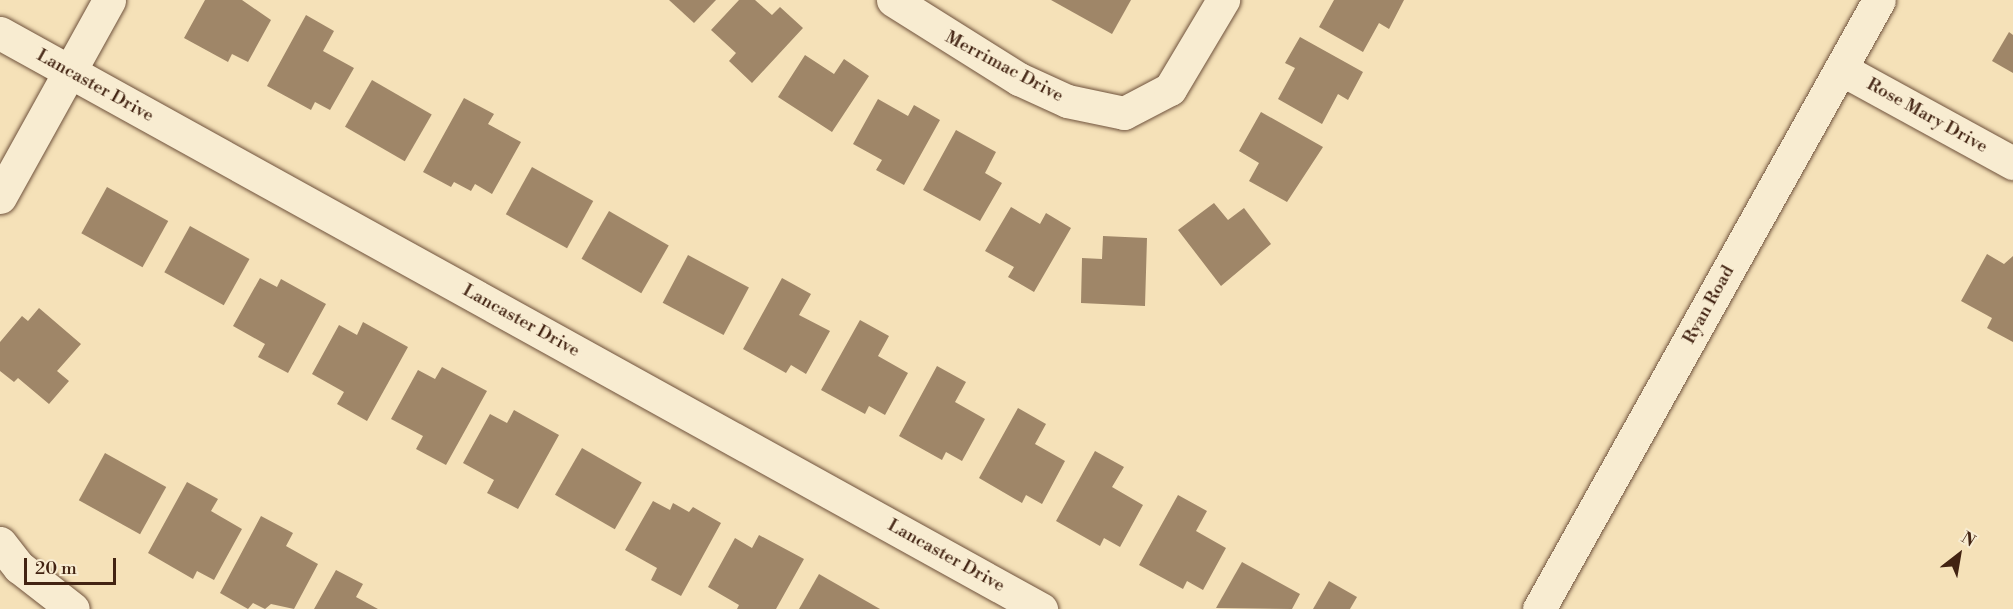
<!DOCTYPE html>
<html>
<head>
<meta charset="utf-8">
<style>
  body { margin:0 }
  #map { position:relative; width:2013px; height:609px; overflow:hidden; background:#f5e1b8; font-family:"Libre Bodoni",serif }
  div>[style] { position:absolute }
  .building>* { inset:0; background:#9f8668; transform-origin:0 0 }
  .roads { filter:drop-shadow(0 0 2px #6f523c) drop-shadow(0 0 2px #6f523c) }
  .minor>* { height:33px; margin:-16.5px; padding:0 16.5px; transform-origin:16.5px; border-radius:16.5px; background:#f8ecd1 }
  .secondary>* { height:33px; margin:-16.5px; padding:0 16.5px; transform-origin:16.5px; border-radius:16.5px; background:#f8ecd1 }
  span { translate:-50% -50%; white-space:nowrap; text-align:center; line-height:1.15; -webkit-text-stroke:6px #f8ecd1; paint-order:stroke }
  .street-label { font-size:18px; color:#422312 }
  .north { position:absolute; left:1929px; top:525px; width:60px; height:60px; -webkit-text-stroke:4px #f8ecd1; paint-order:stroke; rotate:31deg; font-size:16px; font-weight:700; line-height:24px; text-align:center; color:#422312 }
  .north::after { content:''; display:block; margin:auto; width:21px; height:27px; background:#422312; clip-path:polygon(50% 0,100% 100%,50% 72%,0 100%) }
  .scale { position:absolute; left:24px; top:558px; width:92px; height:27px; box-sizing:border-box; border:3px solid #422312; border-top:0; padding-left:8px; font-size:18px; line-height:21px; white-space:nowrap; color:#422312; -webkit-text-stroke:4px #f8ecd1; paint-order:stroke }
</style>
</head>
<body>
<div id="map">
  <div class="building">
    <div style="clip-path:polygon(205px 0,242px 0,271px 20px,248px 62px,232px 54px,228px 62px,184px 38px)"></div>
    <div style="clip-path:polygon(669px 0,716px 0,694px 23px)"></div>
    <div style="clip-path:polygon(739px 0,755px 0,772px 15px,780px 7px,803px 28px,752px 83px,729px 61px,736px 53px,711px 30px)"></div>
    <div style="clip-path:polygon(1051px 0,1131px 0,1112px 34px)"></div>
    <div style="clip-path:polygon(1334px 0,1404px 0,1389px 29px,1379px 23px,1363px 52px,1319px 27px)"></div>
    <div style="clip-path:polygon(306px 15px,334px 31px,323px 51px,354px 68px,330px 110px,315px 102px,311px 110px,267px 86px)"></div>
    <div style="clip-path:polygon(2009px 32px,2013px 35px,2013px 73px,1992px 61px)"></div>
    <div style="clip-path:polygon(1300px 37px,1363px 72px,1348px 100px,1338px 94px,1322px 124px,1278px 99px,1295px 68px,1285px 63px)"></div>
    <div style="clip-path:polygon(805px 55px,834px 74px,844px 59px,869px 76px,832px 132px,778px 97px)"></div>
    <div style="left:372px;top:80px;width:69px;height:54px;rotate:30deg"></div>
    <div style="clip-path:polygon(464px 98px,494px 114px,488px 124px,521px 142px,492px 194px,475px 184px,471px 191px,454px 182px,451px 187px,423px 172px)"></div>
    <div style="clip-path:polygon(878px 99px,908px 116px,914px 105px,940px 120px,904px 185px,876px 170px,882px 160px,853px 144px)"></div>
    <div style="clip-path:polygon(1261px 112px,1323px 147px,1287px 202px,1249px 181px,1259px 163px,1239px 151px)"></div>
    <div style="clip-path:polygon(956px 130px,996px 152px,985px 173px,1002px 183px,980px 221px,923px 190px)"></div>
    <div style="left:532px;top:167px;width:70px;height:54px;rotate:29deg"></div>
    <div style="left:107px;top:187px;width:70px;height:53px;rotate:29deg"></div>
    <div style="clip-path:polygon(1214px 203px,1228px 220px,1244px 208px,1271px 244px,1221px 286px,1178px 230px)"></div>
    <div style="clip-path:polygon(1011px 207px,1040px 224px,1046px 213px,1071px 228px,1034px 292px,1008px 277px,1014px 267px,985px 251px)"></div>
    <div style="left:609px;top:211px;width:69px;height:55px;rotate:30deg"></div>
    <div style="left:190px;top:226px;width:68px;height:53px;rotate:29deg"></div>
    <div style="clip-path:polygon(1103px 236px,1147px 238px,1145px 306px,1081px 303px,1082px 258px,1102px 259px)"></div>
    <div style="clip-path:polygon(1987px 254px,2004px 264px,2013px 256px,2013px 342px,1987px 328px,1992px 318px,1961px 301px)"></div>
    <div style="left:688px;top:255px;width:69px;height:54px;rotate:28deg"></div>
    <div style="clip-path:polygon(260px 278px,277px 287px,281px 279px,326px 304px,288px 373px,258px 357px,265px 344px,233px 326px)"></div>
    <div style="clip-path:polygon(782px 278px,811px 294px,799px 315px,830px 331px,806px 374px,791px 365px,786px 373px,743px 349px)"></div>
    <div style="clip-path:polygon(39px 308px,81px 344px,57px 371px,69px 381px,49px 404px,18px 378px,14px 382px,0 371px,0 342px,22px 316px,28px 321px)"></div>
    <div style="clip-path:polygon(860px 320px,889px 336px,878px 356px,908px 373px,885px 415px,869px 406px,865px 414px,821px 390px)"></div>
    <div style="clip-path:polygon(363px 322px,408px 347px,367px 421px,337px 404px,344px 392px,312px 374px,339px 325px,357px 335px)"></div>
    <div style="clip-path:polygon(937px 366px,966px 382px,955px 402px,985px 419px,962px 461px,946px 452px,942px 460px,899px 436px)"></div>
    <div style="clip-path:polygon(442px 367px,487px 391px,446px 465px,416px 449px,423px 436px,391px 419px,418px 370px,435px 379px)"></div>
    <div style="clip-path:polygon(1018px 408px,1046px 424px,1035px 444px,1065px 461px,1042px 504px,1026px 495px,1022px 503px,979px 478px)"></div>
    <div style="clip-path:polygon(514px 410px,559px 435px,518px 509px,487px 493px,494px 480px,463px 463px,490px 414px,507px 423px)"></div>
    <div style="left:582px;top:448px;width:69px;height:54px;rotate:30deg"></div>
    <div style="clip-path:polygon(1095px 451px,1124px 467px,1112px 487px,1143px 505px,1120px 547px,1104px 538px,1100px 546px,1056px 521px)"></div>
    <div style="left:105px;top:453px;width:70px;height:54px;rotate:29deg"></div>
    <div style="clip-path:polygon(187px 482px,218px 499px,211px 511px,242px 529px,214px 580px,197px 571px,193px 579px,148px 553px)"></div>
    <div style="clip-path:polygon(1178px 495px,1207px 511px,1196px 531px,1226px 548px,1203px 590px,1187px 581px,1183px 589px,1139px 565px)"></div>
    <div style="clip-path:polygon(653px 501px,670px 510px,673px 503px,689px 512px,693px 507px,721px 523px,681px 596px,651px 580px,657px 568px,625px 550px)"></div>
    <div style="clip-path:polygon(261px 516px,293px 533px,286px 546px,318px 564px,294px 609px,271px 604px,265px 609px,253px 603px,248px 609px,220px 593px)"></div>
    <div style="clip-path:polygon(759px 535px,804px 559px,776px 609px,737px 609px,739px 605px,708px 587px,735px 538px,752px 548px)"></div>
    <div style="clip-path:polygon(1242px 562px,1300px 594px,1292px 609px,1216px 608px)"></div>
    <div style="clip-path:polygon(336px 570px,363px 584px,356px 597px,378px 609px,314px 609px)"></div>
    <div style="clip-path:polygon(819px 574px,880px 609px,799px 609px)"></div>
    <div style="clip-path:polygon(1329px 581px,1357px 597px,1350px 609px,1313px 609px)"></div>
  </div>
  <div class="roads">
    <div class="minor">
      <div style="left:893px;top:0;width:149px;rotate:32.1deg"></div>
      <div style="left:1019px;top:79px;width:53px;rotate:24.6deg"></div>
      <div style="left:1067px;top:101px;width:58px;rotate:11.9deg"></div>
      <div style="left:1124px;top:113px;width:52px;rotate:-27.6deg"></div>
      <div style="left:1170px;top:89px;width:104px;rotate:-59.2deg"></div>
      <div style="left:0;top:33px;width:1190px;rotate:28.96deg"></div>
      <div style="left:1841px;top:69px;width:196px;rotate:28.7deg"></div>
      <div style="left:0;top:197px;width:225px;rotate:-61deg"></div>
      <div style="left:0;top:543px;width:31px;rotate:52deg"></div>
      <div style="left:19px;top:567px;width:68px;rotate:37.9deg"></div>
    </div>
    <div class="secondary">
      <div style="left:1539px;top:609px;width:697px;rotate:-60.83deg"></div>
    </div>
  </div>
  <div class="street-label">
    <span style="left:1004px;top:67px;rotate:28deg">Merrimac Drive</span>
    <span style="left:95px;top:86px;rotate:29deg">Lancaster Drive</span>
    <span style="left:1927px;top:116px;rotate:29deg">Rose Mary Drive</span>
    <span style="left:1709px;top:305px;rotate:-61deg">Ryan Road</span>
    <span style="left:521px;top:321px;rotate:29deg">Lancaster Drive</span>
    <span style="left:946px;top:556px;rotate:29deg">Lancaster Drive</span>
  </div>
  <div class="north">N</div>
  <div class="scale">20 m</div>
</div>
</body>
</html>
